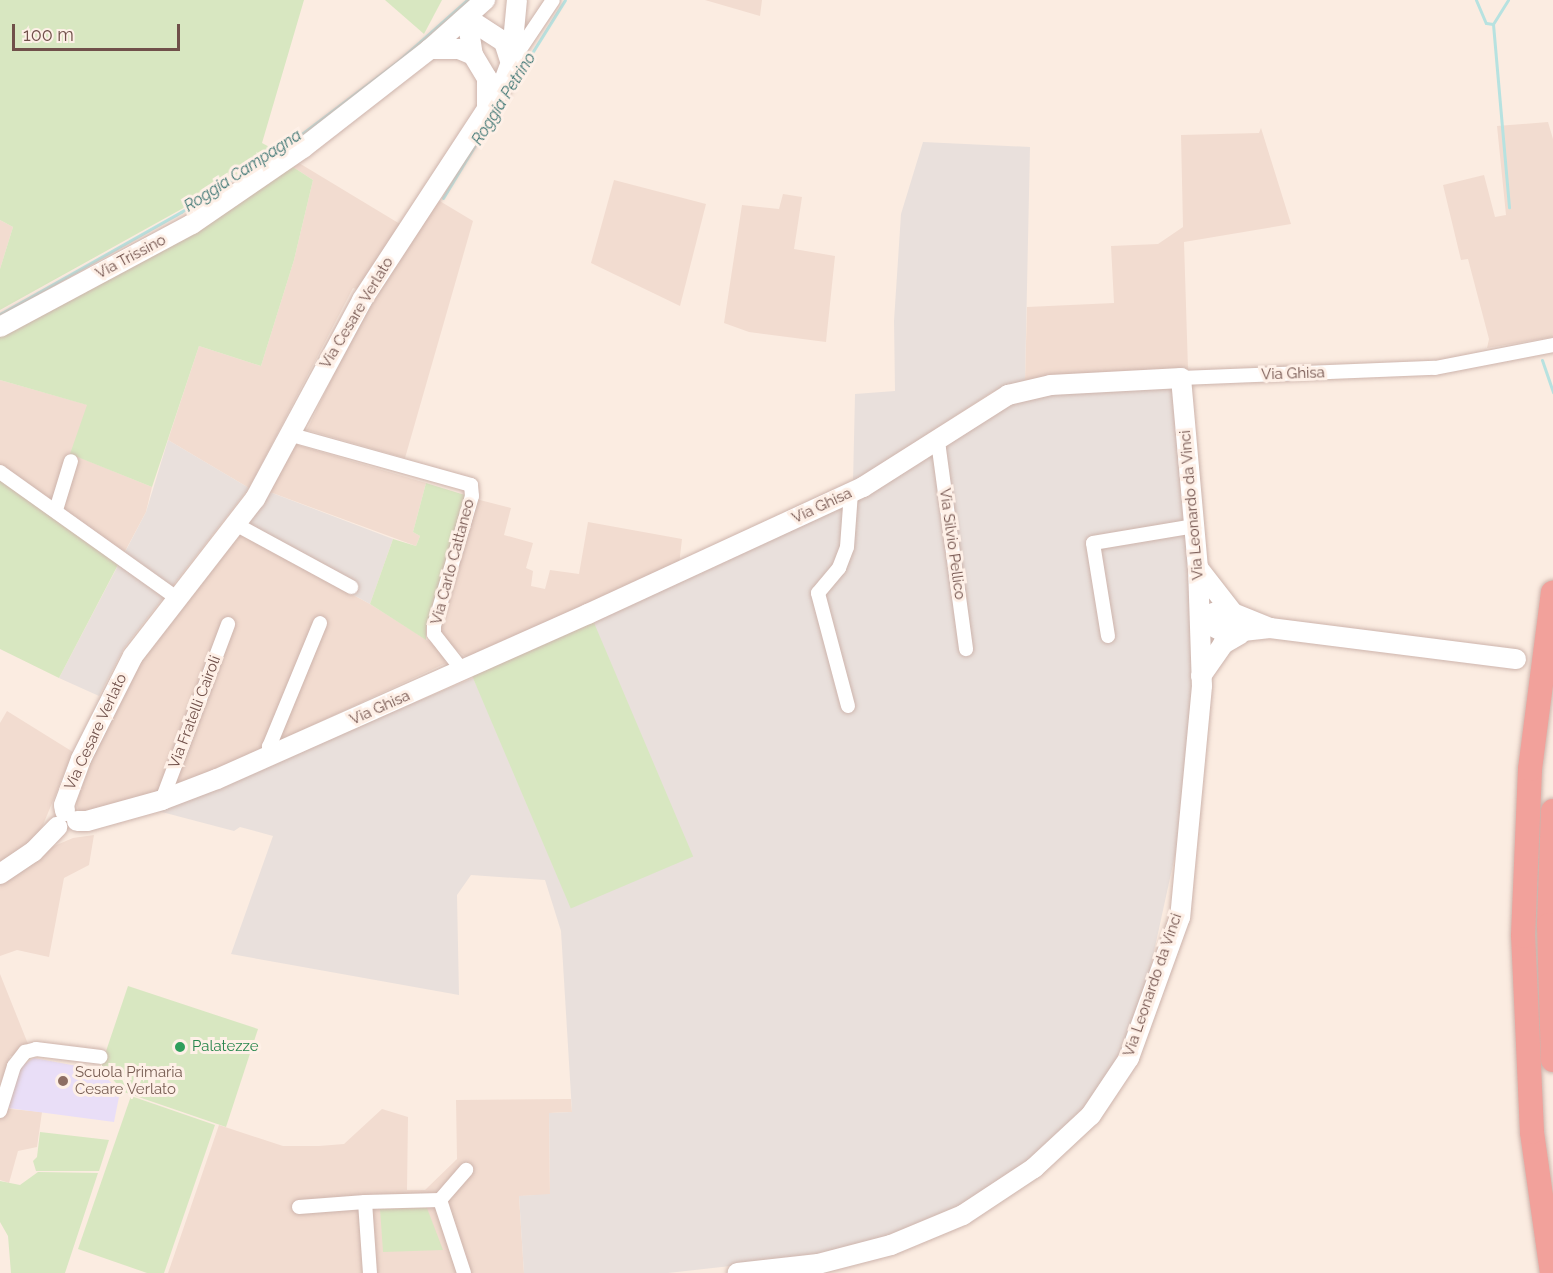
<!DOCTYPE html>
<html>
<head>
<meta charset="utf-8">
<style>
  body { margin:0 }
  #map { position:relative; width:1553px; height:1273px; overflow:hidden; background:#fbece1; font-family:Raleway,sans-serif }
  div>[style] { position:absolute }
  .residential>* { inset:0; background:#f2dcd0 }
  .industrial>* { inset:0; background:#e9e0dc }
  .education>* { inset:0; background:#e9def7 }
  .green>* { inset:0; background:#d8e7c1; transform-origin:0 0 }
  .stream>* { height:3px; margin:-1.5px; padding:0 1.5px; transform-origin:1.5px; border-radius:1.5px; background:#b7e2e0 }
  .roads { filter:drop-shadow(0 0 2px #cdb4ac) drop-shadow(0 0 2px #cdb4ac) }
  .street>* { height:14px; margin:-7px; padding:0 7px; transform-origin:7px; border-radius:7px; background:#fff }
  .secondary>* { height:20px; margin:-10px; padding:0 10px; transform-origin:10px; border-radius:10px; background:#fff }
  .highway>* { height:24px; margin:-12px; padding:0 12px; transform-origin:12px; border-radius:12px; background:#f2a19b }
  .dots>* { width:16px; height:16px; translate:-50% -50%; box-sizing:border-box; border:3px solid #fef0e7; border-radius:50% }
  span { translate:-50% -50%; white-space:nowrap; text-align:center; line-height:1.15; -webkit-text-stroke:6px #fef0e7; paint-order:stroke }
  .street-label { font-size:15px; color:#70504a }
  .leisure-label { font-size:15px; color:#27864d }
  .left { translate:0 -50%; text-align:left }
  .education-label { font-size:15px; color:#785e54 }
  .water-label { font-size:16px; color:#3f7674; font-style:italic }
  .scale { position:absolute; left:12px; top:24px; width:168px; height:27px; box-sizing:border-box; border:3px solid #70504a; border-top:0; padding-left:8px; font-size:18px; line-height:21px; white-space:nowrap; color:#70504a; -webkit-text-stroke:4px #fef0e7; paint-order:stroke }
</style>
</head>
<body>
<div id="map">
  <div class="residential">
    <div style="clip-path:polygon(705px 0,762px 0,760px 16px)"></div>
    <div style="clip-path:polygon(1548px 122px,1553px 139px,1553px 337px,1487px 348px,1489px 339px,1468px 259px,1461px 260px,1443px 185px,1484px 175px,1495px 217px,1506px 215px,1497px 126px)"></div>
    <div style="clip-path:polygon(1261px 128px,1291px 224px,1184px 242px,1188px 369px,1025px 381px,1027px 307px,1114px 303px,1111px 246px,1158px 244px,1183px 227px,1181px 135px,1259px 133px)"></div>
    <div style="clip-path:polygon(299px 163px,400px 224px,357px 289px,353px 288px,249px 488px,168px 440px,199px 346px,261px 366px,294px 260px,313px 180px,293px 167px)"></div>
    <div style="clip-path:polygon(614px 180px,706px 204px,680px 306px,591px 263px)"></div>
    <div style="clip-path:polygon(783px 194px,802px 197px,794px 249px,835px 256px,826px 342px,749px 332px,724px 323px,742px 205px,779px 209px)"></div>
    <div style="clip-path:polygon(438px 200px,473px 221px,405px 458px,307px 430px,352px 336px)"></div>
    <div style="clip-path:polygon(0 220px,13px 227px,0 269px)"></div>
    <div style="clip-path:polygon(0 380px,88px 405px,71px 454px,152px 487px,146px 512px,121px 559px,0 472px)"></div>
    <div style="clip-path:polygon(294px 444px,426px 483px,413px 532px,420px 536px,416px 546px,267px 491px)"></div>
    <div style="clip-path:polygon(476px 499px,511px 508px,504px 535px,533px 543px,526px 568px,533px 571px,531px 586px,545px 589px,550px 570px,579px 574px,588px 522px,682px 539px,679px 565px,470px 660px,442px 639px,439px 624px)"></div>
    <div style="clip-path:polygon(240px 534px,370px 604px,441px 649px,446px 663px,193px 781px,86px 814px,79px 811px,76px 803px,95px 752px,129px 675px)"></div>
    <div style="clip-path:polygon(7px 711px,73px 752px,43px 825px,29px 848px,0 869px,0 723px)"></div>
    <div style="clip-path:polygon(94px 835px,89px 865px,64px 878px,49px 957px,17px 950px,0 956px,0 881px,47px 849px,73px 838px)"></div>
    <div style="clip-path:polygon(0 974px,32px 1054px,10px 1056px,0 1086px)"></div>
    <div style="clip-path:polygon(571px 1099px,572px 1112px,549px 1113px,550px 1195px,519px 1196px,524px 1273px,168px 1273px,219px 1125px,283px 1146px,319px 1146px,344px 1144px,382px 1109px,408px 1117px,407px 1190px,425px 1190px,457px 1159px,456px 1100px)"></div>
    <div style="clip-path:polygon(0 1108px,42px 1112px,37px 1147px,18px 1151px,9px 1183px,0 1180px)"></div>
  </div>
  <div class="industrial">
    <div style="clip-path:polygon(923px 142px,1030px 147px,1025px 381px,992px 392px,853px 483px,855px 394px,895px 391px,894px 321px,901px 214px)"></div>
    <div style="clip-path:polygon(1172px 385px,1191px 558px,1193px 697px,1179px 837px,1146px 988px,1126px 1046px,1087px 1104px,1040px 1151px,974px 1200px,896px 1233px,820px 1256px,668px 1273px,524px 1273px,519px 1196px,550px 1194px,549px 1113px,572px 1112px,561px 931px,545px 880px,471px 875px,457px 895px,459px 995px,231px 954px,273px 836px,240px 827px,234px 831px,158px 811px,473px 678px,555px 853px,592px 618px,1019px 397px)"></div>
    <div style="clip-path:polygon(168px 440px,249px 488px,124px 648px,99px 696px,59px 678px,146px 512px)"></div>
    <div style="clip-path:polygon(267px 491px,393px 539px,370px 604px,243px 535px)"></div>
  </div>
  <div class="education">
    <div style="clip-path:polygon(34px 1058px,99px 1070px,120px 1092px,114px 1122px,8px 1108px,20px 1067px)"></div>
  </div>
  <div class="green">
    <div style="clip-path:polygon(0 0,304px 0,262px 143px,275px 150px,187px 206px,0 310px,0 269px,13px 227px,0 220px)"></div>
    <div style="clip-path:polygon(385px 0,442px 0,424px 34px)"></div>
    <div style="clip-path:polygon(293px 167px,313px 180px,294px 260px,261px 366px,199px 346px,152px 487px,70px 454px,87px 405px,0 380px,0 333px)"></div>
    <div style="clip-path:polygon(0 472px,121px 559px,59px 678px,0 649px)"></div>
    <div style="clip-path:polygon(426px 483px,465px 495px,426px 628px,426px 640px,370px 604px,393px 539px,416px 546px,420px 536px,413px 532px)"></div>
    <div style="left:592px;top:618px;width:259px;height:133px;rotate:67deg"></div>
    <div style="clip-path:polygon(128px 986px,258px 1029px,226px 1127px,124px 1092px,101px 1066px)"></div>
    <div style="clip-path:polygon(131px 1096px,215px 1125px,164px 1273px,147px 1273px,78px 1249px)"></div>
    <div style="clip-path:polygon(40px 1132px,109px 1140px,99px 1171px,36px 1171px,33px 1161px,37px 1157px)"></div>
    <div style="clip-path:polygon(38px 1172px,98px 1173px,65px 1273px,11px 1273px,8px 1236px,0 1222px,0 1181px,20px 1185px)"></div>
    <div style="clip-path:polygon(427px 1208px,443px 1250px,383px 1252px,380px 1209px)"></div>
  </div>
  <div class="stream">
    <div style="left:1476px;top:0;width:25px;rotate:67deg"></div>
    <div style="left:1486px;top:23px;width:7px;rotate:8deg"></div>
    <div style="left:1508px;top:0;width:28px;rotate:122deg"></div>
    <div style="left:1493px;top:24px;width:184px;rotate:85deg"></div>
    <div style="left:512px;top:85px;width:100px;rotate:-58.1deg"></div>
    <div style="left:443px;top:198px;width:71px;rotate:-58.8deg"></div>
    <div style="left:0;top:314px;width:208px;rotate:-29.4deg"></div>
    <div style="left:181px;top:212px;width:140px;rotate:-32.8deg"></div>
    <div style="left:299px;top:136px;width:124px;rotate:-37.1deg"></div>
    <div style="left:398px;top:61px;width:92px;rotate:-41.5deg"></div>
    <div style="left:1542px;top:360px;width:34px;rotate:71deg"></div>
  </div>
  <div class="roads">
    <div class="street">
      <div style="left:512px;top:61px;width:73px;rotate:-56.1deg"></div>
      <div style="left:1181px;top:378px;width:254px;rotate:-2.3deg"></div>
      <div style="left:1435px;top:368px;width:120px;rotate:-11deg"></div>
      <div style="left:292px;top:435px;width:186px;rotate:15.6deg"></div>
      <div style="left:471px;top:485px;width:11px;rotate:85deg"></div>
      <div style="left:472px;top:496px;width:135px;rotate:106.3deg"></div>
      <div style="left:434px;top:626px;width:8px;rotate:90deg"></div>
      <div style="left:434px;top:634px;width:47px;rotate:51.9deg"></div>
      <div style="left:934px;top:441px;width:9px;rotate:58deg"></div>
      <div style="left:939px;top:449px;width:202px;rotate:82.3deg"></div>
      <div style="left:0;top:472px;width:219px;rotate:35.5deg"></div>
      <div style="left:56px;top:510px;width:51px;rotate:-73deg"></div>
      <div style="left:237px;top:525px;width:130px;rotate:28.5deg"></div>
      <div style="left:1108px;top:636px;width:94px;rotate:-99.2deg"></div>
      <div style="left:1093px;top:543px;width:103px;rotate:-9.5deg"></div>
      <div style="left:848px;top:706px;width:117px;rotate:-104.9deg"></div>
      <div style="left:818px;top:593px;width:33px;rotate:-50deg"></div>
      <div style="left:839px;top:568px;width:22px;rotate:-69deg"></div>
      <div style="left:847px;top:547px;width:54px;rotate:-85.8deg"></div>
      <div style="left:272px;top:755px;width:9px;rotate:-111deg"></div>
      <div style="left:269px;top:747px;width:134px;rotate:-67.6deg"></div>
      <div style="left:162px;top:800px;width:188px;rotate:-69.4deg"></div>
      <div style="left:0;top:1111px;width:47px;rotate:-72.7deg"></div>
      <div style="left:14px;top:1066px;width:18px;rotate:-52deg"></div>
      <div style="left:25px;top:1052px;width:11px;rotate:-15deg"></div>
      <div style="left:36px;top:1049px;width:65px;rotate:7deg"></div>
      <div style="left:440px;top:1200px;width:77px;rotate:71.8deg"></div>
      <div style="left:365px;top:1202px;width:75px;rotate:-1.5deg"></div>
      <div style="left:440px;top:1200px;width:40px;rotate:-49deg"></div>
      <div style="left:299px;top:1207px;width:66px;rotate:-4.3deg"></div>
      <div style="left:365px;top:1202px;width:71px;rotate:86deg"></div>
    </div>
    <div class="secondary">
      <div style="left:467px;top:18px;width:37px;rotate:81deg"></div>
      <div style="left:473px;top:55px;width:27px;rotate:59deg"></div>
      <div style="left:487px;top:78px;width:28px;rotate:90deg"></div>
      <div style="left:467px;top:18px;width:44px;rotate:33deg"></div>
      <div style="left:504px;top:42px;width:19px;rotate:72deg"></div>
      <div style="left:430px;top:49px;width:29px"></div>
      <div style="left:459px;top:49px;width:15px;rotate:23deg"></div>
      <div style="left:0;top:327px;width:218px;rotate:-28.2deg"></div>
      <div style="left:192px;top:224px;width:135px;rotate:-34.4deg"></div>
      <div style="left:303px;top:148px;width:161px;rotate:-37.9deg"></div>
      <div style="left:430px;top:49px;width:74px;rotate:-41.7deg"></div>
      <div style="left:1198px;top:568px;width:57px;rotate:52.1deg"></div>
      <div style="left:1200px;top:620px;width:16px;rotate:-27deg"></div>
      <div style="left:1214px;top:613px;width:19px"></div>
      <div style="left:1233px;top:613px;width:40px;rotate:22deg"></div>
      <div style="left:1270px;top:628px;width:248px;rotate:7.2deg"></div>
      <div style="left:1200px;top:620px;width:28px;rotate:27deg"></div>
      <div style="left:1225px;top:633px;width:45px;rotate:-6.3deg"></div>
      <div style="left:1201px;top:676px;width:39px;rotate:-55deg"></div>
      <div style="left:1223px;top:644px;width:20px;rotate:-30deg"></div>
      <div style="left:65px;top:811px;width:6px;rotate:-99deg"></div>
      <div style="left:64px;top:805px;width:49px;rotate:-69.7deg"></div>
      <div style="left:81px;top:759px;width:115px;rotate:-63.2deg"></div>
      <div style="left:133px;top:656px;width:199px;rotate:-52.2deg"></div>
      <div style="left:255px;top:499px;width:226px;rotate:-61.7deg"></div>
      <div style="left:362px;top:300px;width:256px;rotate:-56.8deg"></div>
      <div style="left:502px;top:86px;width:25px;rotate:-69deg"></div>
      <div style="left:511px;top:63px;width:63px;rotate:-84.6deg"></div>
      <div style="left:77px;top:821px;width:10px"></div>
      <div style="left:87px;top:821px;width:78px;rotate:-15.6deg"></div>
      <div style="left:162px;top:800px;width:59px;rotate:-20.9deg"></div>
      <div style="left:217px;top:779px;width:406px;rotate:-24deg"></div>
      <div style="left:588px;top:614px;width:303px;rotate:-24.8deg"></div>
      <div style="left:863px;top:487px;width:172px;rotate:-32.4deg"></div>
      <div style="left:1008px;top:395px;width:44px;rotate:-13.1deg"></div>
      <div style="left:1051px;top:385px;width:130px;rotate:-3.1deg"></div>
      <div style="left:1181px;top:378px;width:190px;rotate:84.9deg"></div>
      <div style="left:1198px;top:567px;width:119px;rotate:88.1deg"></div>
      <div style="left:1202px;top:686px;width:232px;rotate:95.4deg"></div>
      <div style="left:1180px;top:917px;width:150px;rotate:109.9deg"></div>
      <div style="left:1129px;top:1058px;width:69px;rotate:123.7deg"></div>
      <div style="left:1091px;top:1115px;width:78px;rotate:137.1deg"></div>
      <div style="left:1034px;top:1168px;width:85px;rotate:146.5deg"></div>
      <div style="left:963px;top:1215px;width:78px;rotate:157.4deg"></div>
      <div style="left:891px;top:1245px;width:75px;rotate:165.4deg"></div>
      <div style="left:818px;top:1264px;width:81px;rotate:173.6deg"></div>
      <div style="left:0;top:874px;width:40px;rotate:-34deg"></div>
      <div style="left:33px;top:852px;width:35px;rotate:-46deg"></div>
    </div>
    <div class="highway">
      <div style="left:1553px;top:811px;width:114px;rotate:92deg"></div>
      <div style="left:1549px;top:925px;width:135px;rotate:88.3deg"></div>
      <div style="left:1552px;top:1273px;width:142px;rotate:-98.1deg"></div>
      <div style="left:1532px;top:1132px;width:196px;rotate:-92.6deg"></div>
      <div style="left:1523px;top:936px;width:167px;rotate:-87.6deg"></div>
      <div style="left:1530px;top:769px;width:178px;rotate:-82.6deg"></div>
    </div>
  </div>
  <div class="dots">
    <div style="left:180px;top:1047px;background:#2e9e5b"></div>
    <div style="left:63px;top:1081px;background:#8d6e63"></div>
  </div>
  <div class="street-label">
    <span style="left:131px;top:257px;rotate:-28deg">Via Trissino</span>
    <span style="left:357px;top:313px;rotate:-59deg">Via Cesare Verlato</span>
    <span style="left:1293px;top:374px;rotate:-2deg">Via Ghisa</span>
    <span style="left:1192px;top:505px;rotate:-95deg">Via Leonardo da Vinci</span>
    <span style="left:822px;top:506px;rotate:-25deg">Via Ghisa</span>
    <span style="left:952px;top:544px;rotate:82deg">Via Silvio Pellico</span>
    <span style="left:453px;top:562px;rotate:-75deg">Via Carlo Cattaneo</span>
    <span style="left:380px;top:708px;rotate:-24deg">Via Ghisa</span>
    <span style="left:195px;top:712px;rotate:-69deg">Via Fratelli Cairoli</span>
    <span style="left:96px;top:732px;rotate:-65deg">Via Cesare Verlato</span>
    <span style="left:1153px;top:985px;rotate:-71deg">Via Leonardo da Vinci</span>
  </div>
  <div class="leisure-label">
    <span class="left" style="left:192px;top:1047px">Palatezze</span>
  </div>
  <div class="education-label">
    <span class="left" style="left:75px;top:1081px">Scuola Primaria<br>Cesare Verlato</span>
  </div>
  <div class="water-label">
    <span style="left:504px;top:99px;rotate:-58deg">Roggia Petrino</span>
    <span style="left:243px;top:171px;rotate:-33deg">Roggia Campagna</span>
  </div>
  <div class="scale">100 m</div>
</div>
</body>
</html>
